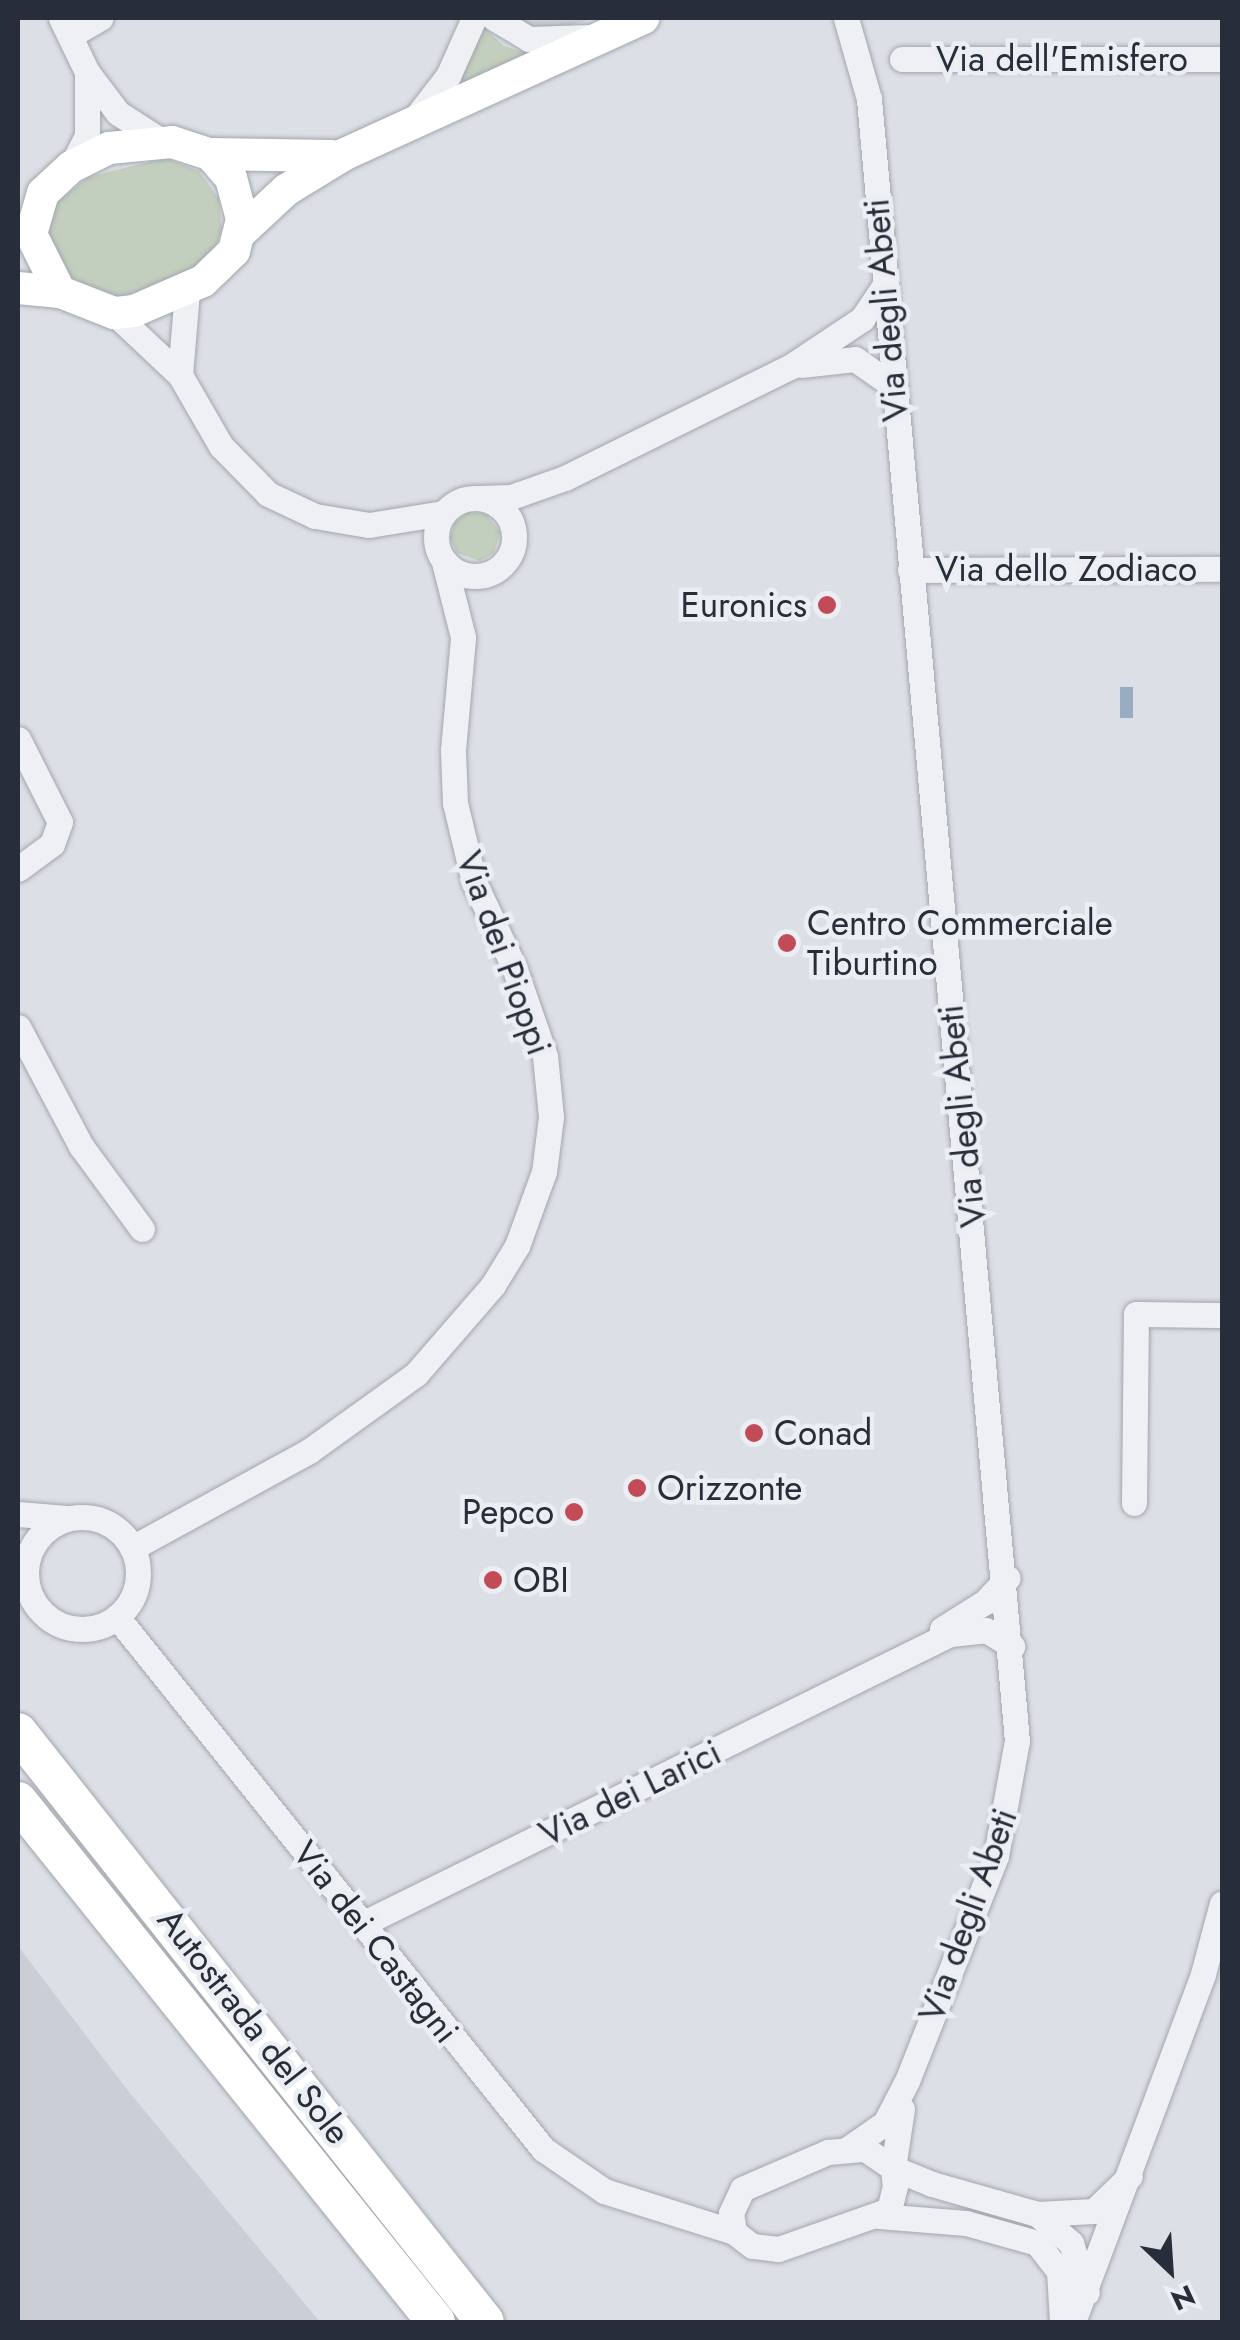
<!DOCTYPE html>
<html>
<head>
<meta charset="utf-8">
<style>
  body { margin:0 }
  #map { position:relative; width:1240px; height:2340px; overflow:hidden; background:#dcdfe5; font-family:Jost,sans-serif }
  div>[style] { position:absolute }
  .built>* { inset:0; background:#cbced6 }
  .green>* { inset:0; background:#c2cebe }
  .water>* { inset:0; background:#9aacc2; transform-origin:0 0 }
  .roads { filter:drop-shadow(0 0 2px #a2a6ae) drop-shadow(0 0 2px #a2a6ae) }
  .minor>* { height:25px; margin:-12.5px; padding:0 12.5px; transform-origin:12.5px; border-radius:12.5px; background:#eff0f4 }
  .minor>.ring { margin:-12.5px; padding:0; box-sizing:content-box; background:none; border:25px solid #eff0f4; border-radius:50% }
  .major>* { height:32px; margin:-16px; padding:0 16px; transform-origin:16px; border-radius:16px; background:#fff }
  .highway>* { height:38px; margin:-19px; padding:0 19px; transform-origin:19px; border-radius:19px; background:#fff }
  .dots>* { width:28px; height:28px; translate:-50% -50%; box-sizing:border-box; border:5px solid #ebeef3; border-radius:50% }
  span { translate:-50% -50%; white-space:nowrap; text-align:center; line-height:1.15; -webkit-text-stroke:9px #ebeef3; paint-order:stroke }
  .street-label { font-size:35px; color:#282d3a }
  .poi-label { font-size:35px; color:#282d3a }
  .right { translate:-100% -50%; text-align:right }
  .left { translate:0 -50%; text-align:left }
  .frame { position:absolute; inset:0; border:20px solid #282d3a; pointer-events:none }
  .north { position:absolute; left:1120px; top:2220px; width:100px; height:100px; -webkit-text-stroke:8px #ebeef3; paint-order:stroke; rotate:155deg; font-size:28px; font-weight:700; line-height:40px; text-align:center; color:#282d3a }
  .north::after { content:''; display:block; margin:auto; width:35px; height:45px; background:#282d3a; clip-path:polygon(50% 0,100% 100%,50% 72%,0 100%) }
</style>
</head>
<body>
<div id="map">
  <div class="built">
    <div style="clip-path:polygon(516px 18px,596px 18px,553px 30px,522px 25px)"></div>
    <div style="clip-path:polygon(18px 1946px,129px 2092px,320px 2322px,18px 2322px)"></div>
  </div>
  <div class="green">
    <div style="clip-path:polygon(479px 23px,504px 46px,533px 55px,455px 86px)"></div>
    <div style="clip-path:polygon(165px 158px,199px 171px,219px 199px,222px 230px,211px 258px,185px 277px,127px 295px,111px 298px,74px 288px,45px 236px,53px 206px,88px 177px)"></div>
    <div style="clip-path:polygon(469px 512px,486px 514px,500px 532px,494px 553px,480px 561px,457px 553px,450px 538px,455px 522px)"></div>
  </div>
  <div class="water">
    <div style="left:1120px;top:687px;width:13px;height:31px"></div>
  </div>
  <div class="roads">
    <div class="minor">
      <div style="left:61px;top:18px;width:60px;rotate:64.3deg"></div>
      <div style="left:494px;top:18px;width:41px;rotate:31deg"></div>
      <div style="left:529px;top:39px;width:60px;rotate:-1.9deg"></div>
      <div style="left:71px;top:35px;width:34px;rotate:-30deg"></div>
      <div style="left:902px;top:59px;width:320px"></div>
      <div style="left:414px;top:120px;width:56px;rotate:-52.3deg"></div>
      <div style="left:448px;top:76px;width:64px;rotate:-65.9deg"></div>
      <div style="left:71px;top:167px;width:35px;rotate:-63deg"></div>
      <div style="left:87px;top:136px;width:64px;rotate:-90deg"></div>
      <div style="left:87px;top:72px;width:51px;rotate:52.9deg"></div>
      <div style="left:118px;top:113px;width:50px;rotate:32.7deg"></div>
      <div style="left:114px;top:313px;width:91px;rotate:43.2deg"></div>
      <div style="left:180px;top:375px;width:82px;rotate:60deg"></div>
      <div style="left:221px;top:446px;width:67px;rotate:45.6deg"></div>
      <div style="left:268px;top:494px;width:52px;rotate:25.1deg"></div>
      <div style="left:315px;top:516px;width:55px;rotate:9.5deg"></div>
      <div style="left:369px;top:525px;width:75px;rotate:-9.2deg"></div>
      <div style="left:801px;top:365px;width:54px;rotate:-6.3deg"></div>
      <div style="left:855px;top:359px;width:45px;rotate:35.1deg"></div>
      <div style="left:180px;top:375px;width:84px;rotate:-85.2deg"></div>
      <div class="ring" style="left:436px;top:498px;width:53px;height:53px"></div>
      <div style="left:479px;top:498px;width:32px;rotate:-2deg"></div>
      <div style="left:511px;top:497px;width:57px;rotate:-19.4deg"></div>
      <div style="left:565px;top:478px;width:251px;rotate:-26.3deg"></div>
      <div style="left:790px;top:367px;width:87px;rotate:-33.7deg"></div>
      <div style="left:862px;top:319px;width:37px;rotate:-56deg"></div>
      <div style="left:910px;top:570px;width:312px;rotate:-0.2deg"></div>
      <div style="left:18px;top:739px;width:93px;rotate:63.2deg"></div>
      <div style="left:60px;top:822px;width:23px;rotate:110deg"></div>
      <div style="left:52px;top:844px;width:42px;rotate:143.7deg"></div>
      <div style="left:18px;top:1027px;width:135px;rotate:62.1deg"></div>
      <div style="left:81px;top:1146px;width:103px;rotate:53.7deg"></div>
      <div style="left:1134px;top:1503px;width:189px;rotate:-89.4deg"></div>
      <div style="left:1136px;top:1314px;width:86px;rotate:0.7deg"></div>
      <div style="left:18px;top:1514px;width:48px;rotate:4.8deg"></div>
      <div class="ring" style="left:26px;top:1517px;width:87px;height:87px"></div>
      <div style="left:132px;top:1548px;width:202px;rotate:-28.7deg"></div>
      <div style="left:309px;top:1451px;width:132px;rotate:-35.7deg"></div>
      <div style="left:416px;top:1374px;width:118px;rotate:-49.1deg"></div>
      <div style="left:493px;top:1285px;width:46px;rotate:-58.4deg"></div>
      <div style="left:517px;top:1246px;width:79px;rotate:-70deg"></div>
      <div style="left:544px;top:1172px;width:55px;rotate:-82.7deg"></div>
      <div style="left:551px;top:1117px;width:61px;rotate:-95.6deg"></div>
      <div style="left:545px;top:1056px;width:94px;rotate:-109.2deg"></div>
      <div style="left:514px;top:967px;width:94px;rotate:-115.2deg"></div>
      <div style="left:474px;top:882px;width:81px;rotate:-103.5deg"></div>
      <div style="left:455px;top:803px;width:53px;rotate:-92.2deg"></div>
      <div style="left:453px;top:750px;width:113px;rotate:-84.9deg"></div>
      <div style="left:463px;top:637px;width:77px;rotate:-104.2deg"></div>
      <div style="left:117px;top:1617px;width:682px;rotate:51.31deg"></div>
      <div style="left:543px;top:2149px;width:74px;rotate:34.5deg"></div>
      <div style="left:604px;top:2191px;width:136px;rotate:17.5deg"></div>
      <div style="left:942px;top:1629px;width:51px;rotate:-32.1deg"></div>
      <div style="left:985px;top:1602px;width:33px;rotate:-47deg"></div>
      <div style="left:362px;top:1924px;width:656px;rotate:-26.25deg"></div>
      <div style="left:950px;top:1634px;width:36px;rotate:-6deg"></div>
      <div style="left:986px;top:1630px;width:31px;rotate:32deg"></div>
      <div style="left:902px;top:2109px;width:60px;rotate:98.7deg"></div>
      <div style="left:893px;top:2168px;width:18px;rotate:84deg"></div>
      <div style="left:895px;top:2186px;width:25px;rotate:104deg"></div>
      <div style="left:889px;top:2210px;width:118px;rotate:160.6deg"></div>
      <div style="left:778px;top:2249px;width:26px;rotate:-173deg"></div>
      <div style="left:752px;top:2246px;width:23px;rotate:-142deg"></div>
      <div style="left:734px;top:2232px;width:19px;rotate:-99deg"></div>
      <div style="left:731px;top:2213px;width:26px;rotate:-65deg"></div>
      <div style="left:742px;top:2189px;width:94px;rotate:-23.3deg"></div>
      <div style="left:828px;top:2152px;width:37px;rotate:-5deg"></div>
      <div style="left:865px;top:2149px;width:34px;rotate:34deg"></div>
      <div style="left:893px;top:2168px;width:42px;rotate:22.3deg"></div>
      <div style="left:932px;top:2184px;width:109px;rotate:15.9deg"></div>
      <div style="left:1037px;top:2214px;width:57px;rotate:-3deg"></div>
      <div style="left:1094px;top:2211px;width:50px;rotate:-44.2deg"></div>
      <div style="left:846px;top:2150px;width:47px;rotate:-34.7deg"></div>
      <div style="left:885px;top:2123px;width:47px;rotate:-62.4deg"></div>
      <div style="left:907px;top:2081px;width:242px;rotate:-68.4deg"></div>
      <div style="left:996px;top:1856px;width:117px;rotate:-79.7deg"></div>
      <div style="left:1017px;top:1741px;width:1649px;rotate:-95.15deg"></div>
      <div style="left:869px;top:99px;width:84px;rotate:-105.9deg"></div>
      <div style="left:1037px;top:2214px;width:45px;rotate:40.5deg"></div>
      <div style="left:1071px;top:2243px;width:52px;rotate:72.3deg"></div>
      <div style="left:879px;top:2216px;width:87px;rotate:4.6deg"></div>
      <div style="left:966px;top:2223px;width:74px;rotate:15.7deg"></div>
      <div style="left:1037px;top:2243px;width:36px;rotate:52deg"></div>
      <div style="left:1059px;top:2271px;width:51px;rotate:86.6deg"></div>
      <div style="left:1073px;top:2322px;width:371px;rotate:-69.5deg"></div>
      <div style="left:1203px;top:1974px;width:73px;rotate:-75deg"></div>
    </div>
    <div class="major">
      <div style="left:172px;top:142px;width:40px;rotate:18deg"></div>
      <div style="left:210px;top:154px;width:32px;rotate:49deg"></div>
      <div style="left:231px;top:178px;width:42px;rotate:75deg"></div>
      <div style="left:242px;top:219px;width:33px;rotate:104deg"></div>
      <div style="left:234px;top:251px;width:43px;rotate:135.9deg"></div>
      <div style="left:203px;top:281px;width:75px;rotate:156.5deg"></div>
      <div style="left:134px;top:311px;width:20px;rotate:174deg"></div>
      <div style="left:114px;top:313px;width:58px;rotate:-158.7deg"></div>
      <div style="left:60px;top:292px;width:65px;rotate:-116.6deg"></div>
      <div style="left:31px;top:234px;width:43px;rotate:-73.7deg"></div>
      <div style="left:43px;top:193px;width:38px;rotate:-43deg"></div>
      <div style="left:71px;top:167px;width:42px;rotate:-26.6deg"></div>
      <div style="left:109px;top:148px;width:63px;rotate:-5.4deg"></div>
      <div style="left:210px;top:154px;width:121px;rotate:0.9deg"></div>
      <div style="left:241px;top:232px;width:62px;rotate:-43deg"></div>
      <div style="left:286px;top:190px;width:69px;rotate:-31.4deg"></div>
      <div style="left:345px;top:154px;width:328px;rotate:-24.5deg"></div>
      <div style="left:18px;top:288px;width:42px;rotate:5.4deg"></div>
    </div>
    <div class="highway">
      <div style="left:18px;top:1732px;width:752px;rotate:51.64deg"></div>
      <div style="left:18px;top:1801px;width:668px;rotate:51.26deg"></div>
    </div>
  </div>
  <div class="dots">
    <div style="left:827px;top:605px;background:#c14b57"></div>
    <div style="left:787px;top:943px;background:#c14b57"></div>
    <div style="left:754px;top:1433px;background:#c14b57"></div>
    <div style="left:637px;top:1488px;background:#c14b57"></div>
    <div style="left:574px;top:1512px;background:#c14b57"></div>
    <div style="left:493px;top:1580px;background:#c14b57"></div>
  </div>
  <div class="street-label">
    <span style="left:1062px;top:59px">Via dell'Emisfero</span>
    <span style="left:886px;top:310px;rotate:-95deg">Via degli Abeti</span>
    <span style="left:1066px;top:569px">Via dello Zodiaco</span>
    <span style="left:504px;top:953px;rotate:70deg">Via dei Pioppi</span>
    <span style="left:962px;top:1116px;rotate:-96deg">Via degli Abeti</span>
    <span style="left:630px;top:1793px;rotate:-26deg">Via dei Larici</span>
    <span style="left:968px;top:1915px;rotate:-70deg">Via degli Abeti</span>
    <span style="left:376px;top:1942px;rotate:52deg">Via dei Castagni</span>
    <span style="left:254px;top:2026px;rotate:52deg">Autostrada del Sole</span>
  </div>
  <div class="poi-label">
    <span class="right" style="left:807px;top:605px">Euronics</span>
    <span class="left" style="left:807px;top:943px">Centro Commerciale<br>Tiburtino</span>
    <span class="left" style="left:774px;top:1433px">Conad</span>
    <span class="left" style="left:657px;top:1488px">Orizzonte</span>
    <span class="right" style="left:554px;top:1512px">Pepco</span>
    <span class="left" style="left:513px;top:1580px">OBI</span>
  </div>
  <div class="frame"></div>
  <div class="north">N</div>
</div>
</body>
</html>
